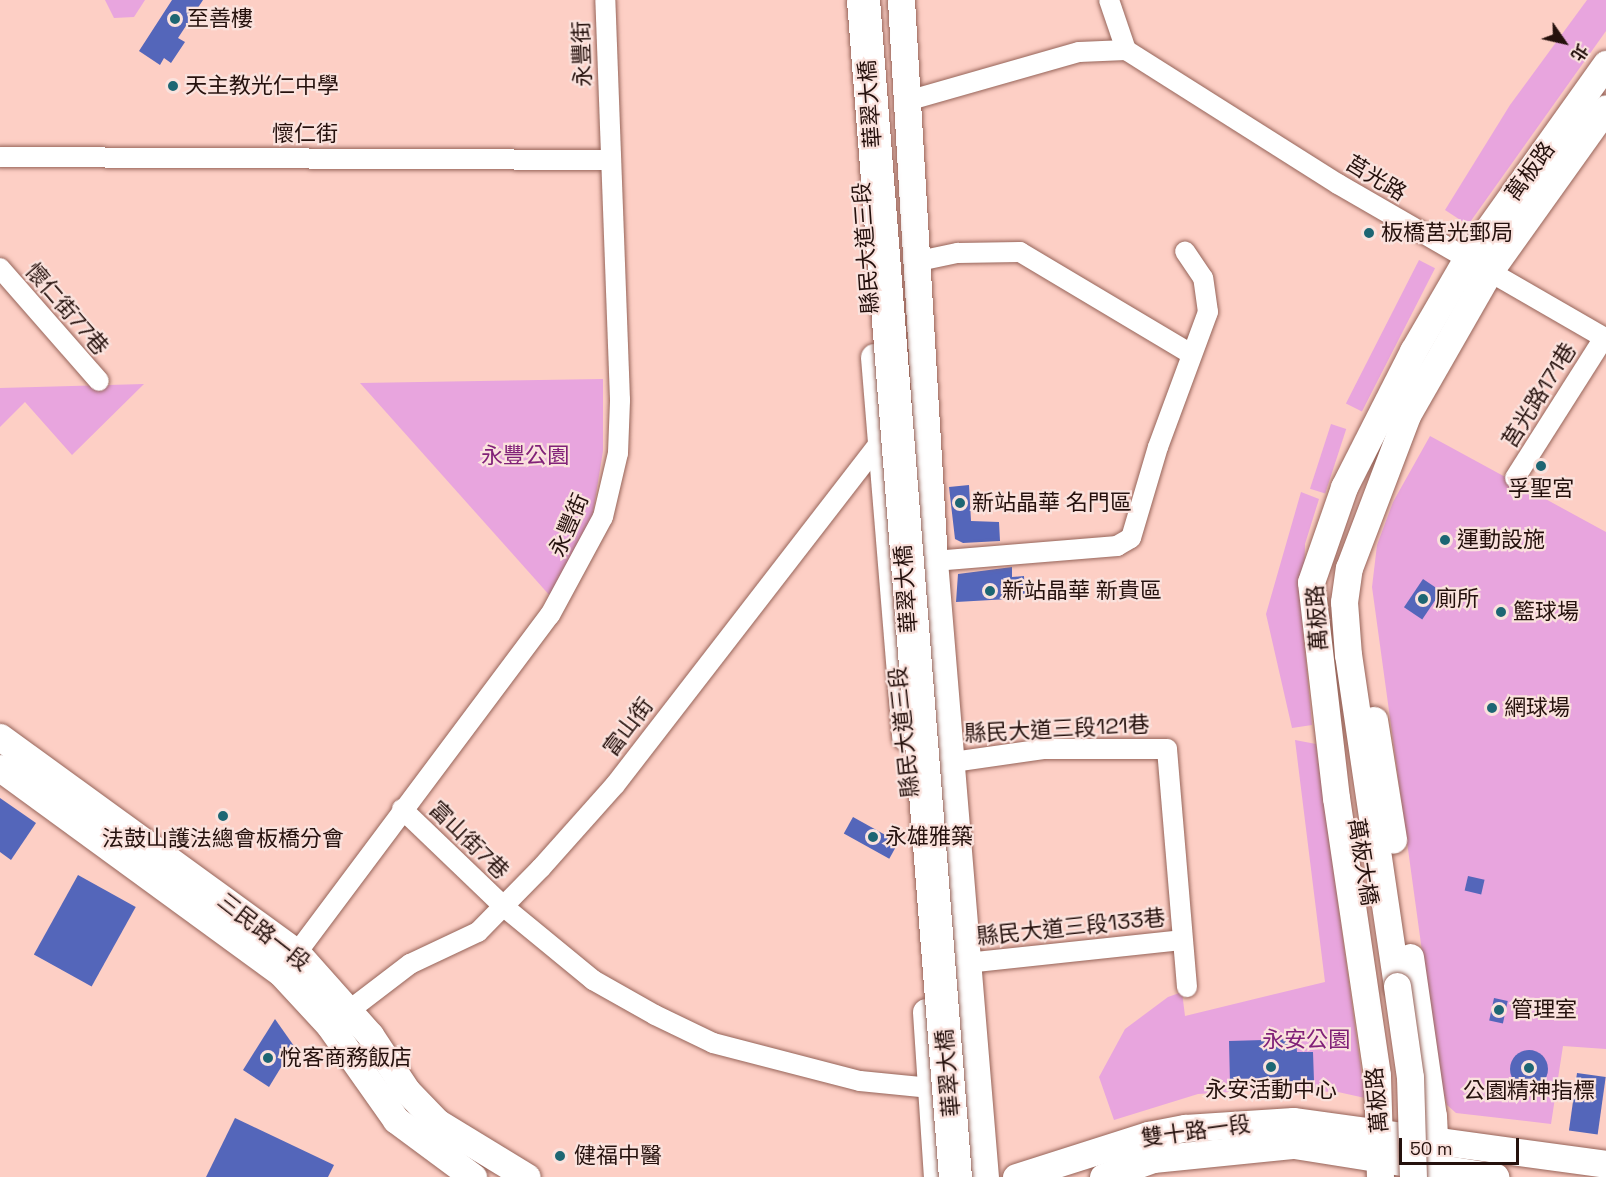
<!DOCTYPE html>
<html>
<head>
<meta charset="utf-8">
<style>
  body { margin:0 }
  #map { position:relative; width:1606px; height:1177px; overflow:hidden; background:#fdcfc5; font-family:"Space Grotesk","Noto Sans TC",sans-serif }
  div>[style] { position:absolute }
  .green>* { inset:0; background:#e8a5de; transform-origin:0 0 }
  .building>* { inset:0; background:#5466ba; transform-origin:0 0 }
  .round { border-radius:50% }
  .roads { filter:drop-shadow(0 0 2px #966459) drop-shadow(0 0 2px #966459) }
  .street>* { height:20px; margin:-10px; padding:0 10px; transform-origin:10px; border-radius:10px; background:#fff }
  .secondary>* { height:27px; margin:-13.5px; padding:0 13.5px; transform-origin:13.5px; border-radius:13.5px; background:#fff }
  .bridges { filter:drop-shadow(0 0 2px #966459) drop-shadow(0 0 2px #966459) }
  .secondary-bridge>* { height:27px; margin:-13.5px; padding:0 13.5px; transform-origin:13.5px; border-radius:13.5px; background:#fff }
  .highway-bridge>* { height:33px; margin:-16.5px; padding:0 16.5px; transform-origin:16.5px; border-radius:16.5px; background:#fff }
  .dots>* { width:16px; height:16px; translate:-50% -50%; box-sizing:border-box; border:3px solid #fae2dd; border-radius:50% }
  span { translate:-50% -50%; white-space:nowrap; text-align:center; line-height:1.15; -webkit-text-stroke:4.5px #fae2dd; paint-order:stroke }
  .poi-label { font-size:22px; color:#25110d }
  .left { translate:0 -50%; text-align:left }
  .street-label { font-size:22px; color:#25110d }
  .park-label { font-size:22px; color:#812178 }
  .north { position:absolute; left:1534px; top:12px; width:60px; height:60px; -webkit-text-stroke:4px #fae2dd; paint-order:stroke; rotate:124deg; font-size:16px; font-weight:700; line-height:24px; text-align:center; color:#25110d }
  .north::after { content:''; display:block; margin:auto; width:21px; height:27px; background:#25110d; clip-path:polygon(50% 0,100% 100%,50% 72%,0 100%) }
  .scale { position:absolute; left:1399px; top:1138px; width:120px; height:27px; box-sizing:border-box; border:3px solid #25110d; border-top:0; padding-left:8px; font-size:18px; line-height:21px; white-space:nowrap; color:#25110d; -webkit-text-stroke:4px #fae2dd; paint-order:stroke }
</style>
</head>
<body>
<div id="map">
  <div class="green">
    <div style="clip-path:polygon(105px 0,145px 0,134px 17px,114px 18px)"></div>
    <div style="clip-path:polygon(1587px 0,1606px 0,1606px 31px,1468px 225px,1445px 210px,1510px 105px)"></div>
    <div style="left:1419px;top:260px;width:18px;height:161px;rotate:27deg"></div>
    <div style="clip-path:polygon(603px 379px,603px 451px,593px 513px,577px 558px,551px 597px,360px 383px)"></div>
    <div style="clip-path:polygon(144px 384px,72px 455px,25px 402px,0 427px,0 388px)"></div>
    <div style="left:1331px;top:424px;width:16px;height:68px;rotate:18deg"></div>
    <div style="clip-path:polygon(1430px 436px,1606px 532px,1606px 1049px,1563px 1046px,1551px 1124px,1456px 1113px,1447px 1105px,1439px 1075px,1372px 587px,1377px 545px,1393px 502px)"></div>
    <div style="clip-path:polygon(1301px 492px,1319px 499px,1305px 544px,1303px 627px,1312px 725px,1292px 728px,1266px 614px)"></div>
    <div style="clip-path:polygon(1295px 740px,1316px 744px,1365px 1098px,1338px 1092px,1261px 1090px,1198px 1094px,1114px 1120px,1099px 1077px,1125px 1029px,1168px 997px,1182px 992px,1185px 1016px,1325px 982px)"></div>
  </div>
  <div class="building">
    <div style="clip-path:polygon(172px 0,203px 0,178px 38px,185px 42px,171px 63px,164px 58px,160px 65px,139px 51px)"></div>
    <div style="clip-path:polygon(969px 485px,971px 521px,999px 522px,1000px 541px,963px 543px,955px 539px,949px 487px)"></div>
    <div style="clip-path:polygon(1012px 567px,1012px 577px,1024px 576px,1025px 598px,956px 602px,958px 574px)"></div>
    <div style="left:1423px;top:579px;width:22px;height:34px;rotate:34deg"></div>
    <div style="clip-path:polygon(0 798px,36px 823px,11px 860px,0 852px)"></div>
    <div style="left:853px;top:817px;width:52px;height:19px;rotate:29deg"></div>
    <div style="left:78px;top:875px;width:66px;height:91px;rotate:29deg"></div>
    <div style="left:1468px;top:876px;width:17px;height:15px;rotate:13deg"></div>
    <div style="left:1494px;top:998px;width:14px;height:23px;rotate:12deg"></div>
    <div style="clip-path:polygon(275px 1019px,294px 1046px,269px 1087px,243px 1070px)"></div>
    <div style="clip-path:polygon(1296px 1039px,1297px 1052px,1313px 1052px,1314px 1081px,1230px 1084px,1229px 1041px)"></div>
    <div class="round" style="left:1510px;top:1050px;width:38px;height:38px"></div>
    <div style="left:1577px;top:1073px;width:29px;height:58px;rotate:8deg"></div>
    <div style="clip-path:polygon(235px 1118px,334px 1165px,328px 1177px,206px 1177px)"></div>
  </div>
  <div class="roads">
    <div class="street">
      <div style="left:1109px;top:0;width:53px;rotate:71.2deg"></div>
      <div style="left:1126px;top:50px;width:251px;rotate:32.3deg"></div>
      <div style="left:1338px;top:184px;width:310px;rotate:30deg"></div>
      <div style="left:907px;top:101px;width:179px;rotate:-15.9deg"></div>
      <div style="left:1079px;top:52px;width:47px;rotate:-2.4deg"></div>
      <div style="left:0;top:157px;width:610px;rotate:0.28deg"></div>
      <div style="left:919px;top:261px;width:40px;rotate:-12deg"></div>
      <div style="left:958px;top:253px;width:62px;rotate:-0.9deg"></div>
      <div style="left:1020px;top:252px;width:199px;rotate:30.8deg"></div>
      <div style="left:0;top:268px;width:150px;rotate:48.8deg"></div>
      <div style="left:1515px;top:478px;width:166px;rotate:-57.6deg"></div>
      <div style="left:934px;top:561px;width:184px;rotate:-4.7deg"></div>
      <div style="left:1117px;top:546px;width:16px;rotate:-30deg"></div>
      <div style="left:1131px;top:538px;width:95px;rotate:-73.5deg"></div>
      <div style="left:1158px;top:447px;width:144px;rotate:-69.7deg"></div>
      <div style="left:1208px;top:312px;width:34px;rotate:-98deg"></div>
      <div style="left:1203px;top:278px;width:32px;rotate:-124deg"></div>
      <div style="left:939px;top:764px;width:107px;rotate:-8.1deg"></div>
      <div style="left:1045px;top:749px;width:122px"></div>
      <div style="left:1167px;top:749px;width:239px;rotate:85.2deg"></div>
      <div style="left:402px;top:809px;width:140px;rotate:43.8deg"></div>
      <div style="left:503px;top:906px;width:117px;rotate:39.4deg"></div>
      <div style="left:593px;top:980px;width:71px;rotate:29.4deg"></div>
      <div style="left:655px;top:1015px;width:64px;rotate:25.8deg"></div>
      <div style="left:713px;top:1043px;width:152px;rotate:14.5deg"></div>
      <div style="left:860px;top:1081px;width:71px;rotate:5.6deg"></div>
      <div style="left:290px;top:962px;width:434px;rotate:-53.2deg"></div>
      <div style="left:550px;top:615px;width:111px;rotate:-61.6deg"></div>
      <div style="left:603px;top:517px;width:66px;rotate:-76.8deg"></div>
      <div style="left:618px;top:453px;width:53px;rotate:-87.8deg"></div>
      <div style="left:620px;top:400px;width:400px;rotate:-92.1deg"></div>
      <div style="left:967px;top:963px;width:215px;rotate:-6.1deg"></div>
      <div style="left:338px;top:1019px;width:91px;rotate:-37.4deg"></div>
      <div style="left:410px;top:964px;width:75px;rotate:-25.2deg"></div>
      <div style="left:478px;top:932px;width:90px;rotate:-45.5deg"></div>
      <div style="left:541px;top:868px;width:111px;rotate:-48.3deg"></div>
      <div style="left:615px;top:785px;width:443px;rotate:-52.3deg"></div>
    </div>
    <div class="secondary">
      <div style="left:901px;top:0;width:562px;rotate:86.63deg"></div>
      <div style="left:934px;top:561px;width:618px;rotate:85.27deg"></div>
      <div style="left:874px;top:357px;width:381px;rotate:85.3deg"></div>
      <div style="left:1374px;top:720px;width:121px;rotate:80.9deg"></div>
      <div style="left:0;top:737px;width:367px;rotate:36deg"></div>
      <div style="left:297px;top:953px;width:110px;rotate:48.3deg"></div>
      <div style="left:370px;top:1035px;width:67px;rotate:56.5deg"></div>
      <div style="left:407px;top:1091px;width:43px;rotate:45.9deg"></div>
      <div style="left:437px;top:1122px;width:105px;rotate:31.4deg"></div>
      <div style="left:0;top:768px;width:348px;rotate:36.1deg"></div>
      <div style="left:281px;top:973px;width:71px;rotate:47.3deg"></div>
      <div style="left:329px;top:1025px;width:116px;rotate:54.8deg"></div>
      <div style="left:396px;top:1120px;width:96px;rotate:36.5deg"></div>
      <div style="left:1410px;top:957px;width:161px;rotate:81.8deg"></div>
      <div style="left:1433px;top:1116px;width:61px;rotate:87.2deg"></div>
      <div style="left:1397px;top:986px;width:335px;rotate:-98.4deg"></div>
      <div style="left:1348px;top:655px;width:53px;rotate:-94.3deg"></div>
      <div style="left:1344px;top:602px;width:34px;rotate:-82deg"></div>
      <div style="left:1349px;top:568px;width:164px;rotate:-69.2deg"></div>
      <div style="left:1407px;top:415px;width:165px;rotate:-60.2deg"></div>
      <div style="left:1489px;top:272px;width:201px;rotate:-54.5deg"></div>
      <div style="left:926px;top:1012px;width:165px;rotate:86.2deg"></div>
      <div style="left:1016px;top:1177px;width:139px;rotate:-17.7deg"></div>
      <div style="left:1148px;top:1135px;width:38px;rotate:-11deg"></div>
      <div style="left:1185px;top:1128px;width:108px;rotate:-3.7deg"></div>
      <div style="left:1293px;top:1121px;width:316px;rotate:7.8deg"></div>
      <div style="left:1103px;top:1177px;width:53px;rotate:-19.8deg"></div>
      <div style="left:1153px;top:1159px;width:142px;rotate:-5.7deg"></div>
      <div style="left:1294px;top:1145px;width:204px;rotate:9deg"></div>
      <div style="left:1380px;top:1177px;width:102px;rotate:-91.7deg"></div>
      <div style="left:1377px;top:1075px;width:280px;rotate:-98.4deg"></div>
      <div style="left:1336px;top:798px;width:217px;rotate:-96.6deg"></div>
      <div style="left:1311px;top:582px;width:101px;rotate:-70.8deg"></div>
      <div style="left:1344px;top:487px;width:153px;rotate:-63.1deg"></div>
      <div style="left:1413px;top:351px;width:105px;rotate:-59.8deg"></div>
      <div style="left:1466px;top:260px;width:241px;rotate:-54.5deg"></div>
    </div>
  </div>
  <div class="bridges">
    <div class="secondary-bridge">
      <div style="left:1397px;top:986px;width:92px;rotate:81.9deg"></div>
      <div style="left:1410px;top:1077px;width:100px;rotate:88.3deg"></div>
    </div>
    <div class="highway-bridge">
      <div style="left:863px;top:0;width:1181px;rotate:85.53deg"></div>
    </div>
  </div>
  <div class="dots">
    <div style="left:175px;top:19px;background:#1d6673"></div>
    <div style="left:173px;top:86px;background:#1d6673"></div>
    <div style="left:1369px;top:233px;background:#1d6673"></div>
    <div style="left:1541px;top:466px;background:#1d6673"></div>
    <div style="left:960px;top:503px;background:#1d6673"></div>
    <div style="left:1445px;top:540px;background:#1d6673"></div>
    <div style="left:990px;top:591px;background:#1d6673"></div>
    <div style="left:1423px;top:599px;background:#1d6673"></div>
    <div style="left:1501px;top:612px;background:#1d6673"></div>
    <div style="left:1492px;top:708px;background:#1d6673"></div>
    <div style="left:223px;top:816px;background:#1d6673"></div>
    <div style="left:873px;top:837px;background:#1d6673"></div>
    <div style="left:1499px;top:1010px;background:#1d6673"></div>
    <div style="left:268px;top:1058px;background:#1d6673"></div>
    <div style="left:1271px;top:1067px;background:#1d6673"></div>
    <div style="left:1529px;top:1068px;background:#1d6673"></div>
    <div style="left:560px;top:1156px;background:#1d6673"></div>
  </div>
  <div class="poi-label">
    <span class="left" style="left:187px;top:19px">至善樓</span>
    <span class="left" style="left:185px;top:86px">天主教光仁中學</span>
    <span class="left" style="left:1381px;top:233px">板橋莒光郵局</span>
    <span style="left:1541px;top:489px">孚聖宮</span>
    <span class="left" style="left:972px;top:503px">新站晶華 名門區</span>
    <span class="left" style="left:1457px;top:540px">運動設施</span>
    <span class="left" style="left:1002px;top:591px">新站晶華 新貴區</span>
    <span class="left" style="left:1435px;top:599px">廁所</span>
    <span class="left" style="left:1513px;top:612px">籃球場</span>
    <span class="left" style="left:1504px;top:708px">網球場</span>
    <span class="left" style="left:885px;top:837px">永雄雅築</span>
    <span style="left:223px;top:839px">法鼓山護法總會板橋分會</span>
    <span class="left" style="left:1511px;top:1010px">管理室</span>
    <span class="left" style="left:280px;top:1058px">悅客商務飯店</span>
    <span style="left:1271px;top:1090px">永安活動中心</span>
    <span style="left:1529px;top:1091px">公園精神指標</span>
    <span class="left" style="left:574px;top:1156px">健福中醫</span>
  </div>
  <div class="street-label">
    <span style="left:582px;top:54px;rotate:-92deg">永豐街</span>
    <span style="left:870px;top:104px;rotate:-94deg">華翠大橋</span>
    <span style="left:305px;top:134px">懷仁街</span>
    <span style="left:1530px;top:171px;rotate:-54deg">萬板路</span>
    <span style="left:1376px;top:178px;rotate:31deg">莒光路</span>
    <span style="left:866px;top:248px;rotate:-94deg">縣民大道三段</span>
    <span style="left:67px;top:309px;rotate:49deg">懷仁街77巷</span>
    <span style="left:1539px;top:395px;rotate:-58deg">莒光路171巷</span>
    <span style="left:569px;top:525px;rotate:-67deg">永豐街</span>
    <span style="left:906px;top:589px;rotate:-94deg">華翠大橋</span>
    <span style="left:1317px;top:618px;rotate:-94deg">萬板路</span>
    <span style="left:628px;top:727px;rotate:-53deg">富山街</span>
    <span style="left:1057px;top:729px;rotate:-3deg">縣民大道三段121巷</span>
    <span style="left:904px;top:732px;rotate:-96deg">縣民大道三段</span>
    <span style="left:469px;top:840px;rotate:44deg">富山街7巷</span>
    <span style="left:1363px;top:862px;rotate:81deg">萬板大橋</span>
    <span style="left:1071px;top:927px;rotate:-6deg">縣民大道三段133巷</span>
    <span style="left:264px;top:932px;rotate:38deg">三民路一段</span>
    <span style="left:948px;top:1073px;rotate:-95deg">華翠大橋</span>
    <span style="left:1377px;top:1100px;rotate:-95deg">萬板路</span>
    <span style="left:1196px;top:1131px;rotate:-8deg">雙十路一段</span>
  </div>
  <div class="park-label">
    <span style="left:525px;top:456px">永豐公園</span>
    <span style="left:1306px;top:1040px">永安公園</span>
  </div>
  <div class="north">北</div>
  <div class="scale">50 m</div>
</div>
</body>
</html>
